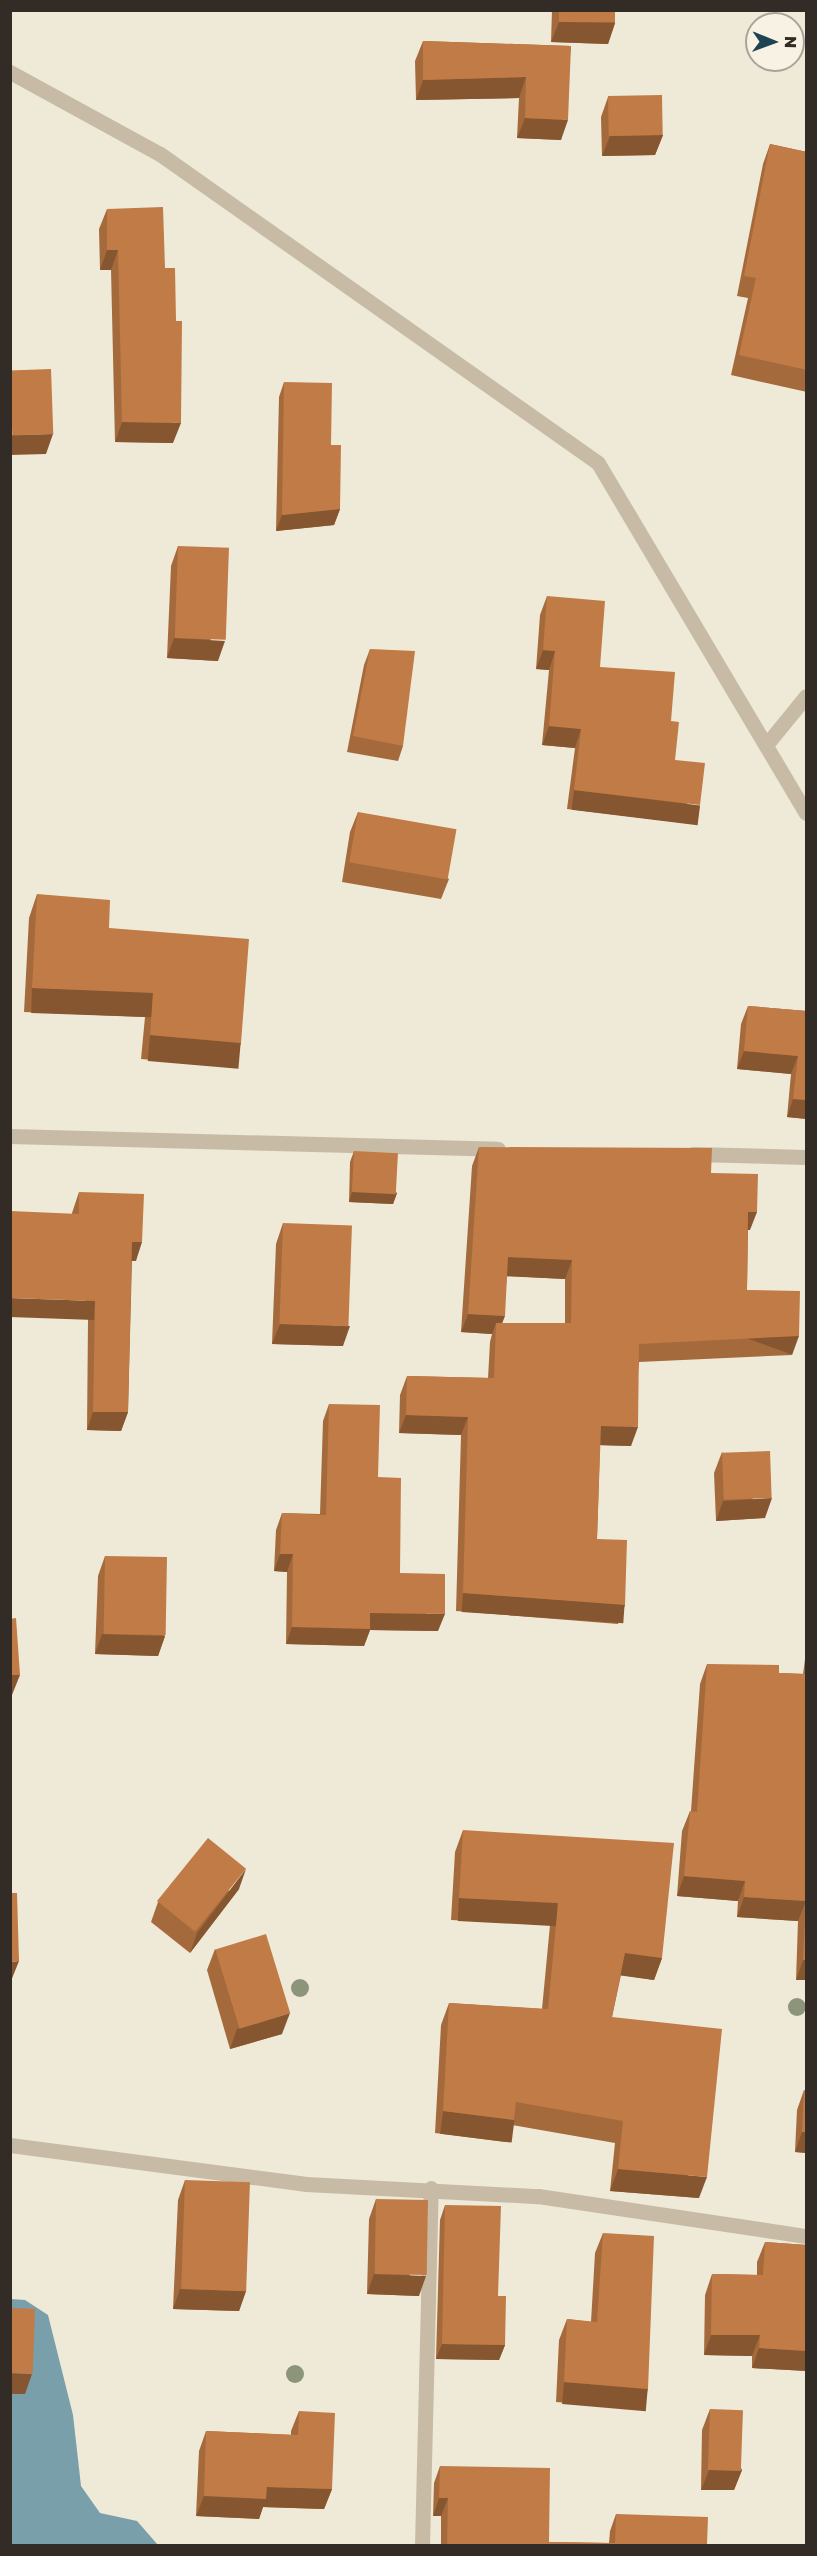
<!DOCTYPE html>
<html>
<head>
<meta charset="utf-8">
<style>
  body { margin:0 }
  #map { position:relative; width:817px; height:2556px; overflow:hidden; background:#efe9d8; font-family:"Golos Text",sans-serif }
  div>[style] { position:absolute }
  .water>* { inset:0; background:#799fab }
  .minor>* { height:15px; margin:-7.5px; padding:0 7.5px; transform-origin:7.5px; border-radius:7.5px; background:#c7bba5 }
  .trees>* { width:18px; height:18px; margin:-9px; border-radius:50%; background:#8c9579 }
  .wall>* { inset:0; background:#a56a3c }
  .shaded-wall>* { inset:0; background:#865631; transform-origin:0 0 }
  .building>* { inset:0; background:#c07b46; transform-origin:0 0 }
  span { translate:-50% -50%; white-space:nowrap; text-align:center; line-height:1.15; -webkit-text-stroke:6px #f8f2e4; paint-order:stroke }
  .frame { position:absolute; inset:0; border:12px solid #332c26; pointer-events:none }
  .north { position:absolute; left:745px; top:12px; width:60px; height:60px; box-sizing:border-box; background:#f8f2e4; border:2px solid #a9a398; border-radius:50%; rotate:91deg; font-size:16px; font-weight:700; line-height:24px; text-align:center; color:#332c26 }
  .north::after { content:''; display:block; margin:auto; width:21px; height:27px; background:#1e4452; clip-path:polygon(50% 0,100% 100%,50% 72%,0 100%) }
</style>
</head>
<body>
<div id="map">
  <div class="water">
    <div style="clip-path:polygon(11px 2299px,25px 2300px,48px 2315px,73px 2415px,81px 2486px,100px 2513px,137px 2521px,158px 2545px,11px 2546px)"></div>
  </div>
  <div class="minor">
    <div style="left:10px;top:72px;width:171px;rotate:28.7deg"></div>
    <div style="left:160px;top:154px;width:536px;rotate:35.2deg"></div>
    <div style="left:598px;top:463px;width:407px;rotate:59.3deg"></div>
    <div style="left:766px;top:745px;width:63px;rotate:-50.8deg"></div>
    <div style="left:10px;top:1136px;width:488px;rotate:1.5deg"></div>
    <div style="left:693px;top:1154px;width:113px;rotate:1.5deg"></div>
    <div style="left:10px;top:2145px;width:299px;rotate:7.5deg"></div>
    <div style="left:306px;top:2184px;width:232px;rotate:3deg"></div>
    <div style="left:538px;top:2196px;width:271px;rotate:8.5deg"></div>
    <div style="left:422px;top:2546px;width:358px;rotate:-88.6deg"></div>
  </div>
  <div class="trees">
    <div style="left:300px;top:1988px"></div>
    <div style="left:797px;top:2007px"></div>
    <div style="left:295px;top:2374px"></div>
  </div>
  <div class="wall">
    <div style="clip-path:polygon(552px 10px,615px 10px,615px 23px,608px 44px,551px 42px)"></div>
    <div style="clip-path:polygon(423px 41px,571px 46px,561px 140px,517px 138px,519px 98px,416px 100px,415px 61px)"></div>
    <div style="clip-path:polygon(608px 97px,663px 135px,655px 155px,602px 156px,601px 117px)"></div>
    <div style="clip-path:polygon(770px 144px,807px 152px,807px 392px,731px 375px,748px 298px,737px 296px,763px 164px)"></div>
    <div style="clip-path:polygon(107px 209px,165px 268px,173px 443px,115px 442px,111px 270px,100px 270px,99px 229px)"></div>
    <div style="clip-path:polygon(284px 382px,331px 445px,340px 509px,334px 525px,276px 531px,279px 397px)"></div>
    <div style="clip-path:polygon(178px 546px,218px 661px,167px 658px,171px 566px)"></div>
    <div style="clip-path:polygon(547px 596px,600px 667px,671px 721px,675px 760px,693px 824px,567px 809px,575px 748px,542px 745px,549px 670px,536px 669px,540px 615px)"></div>
    <div style="clip-path:polygon(370px 649px,403px 746px,398px 761px,347px 752px,364px 665px)"></div>
    <div style="clip-path:polygon(358px 812px,449px 879px,441px 899px,342px 882px,350px 832px)"></div>
    <div style="clip-path:polygon(37px 894px,109px 928px,241px 1043px,232px 1067px,141px 1059px,145px 1017px,24px 1012px,29px 918px)"></div>
    <div style="clip-path:polygon(748px 1006px,807px 1011px,807px 1119px,787px 1117px,791px 1074px,737px 1069px,741px 1024px)"></div>
    <div style="clip-path:polygon(evenodd,479px 1147px,711px 1173px,750px 1230px,748px 1230px,747px 1290px,792px 1355px,639px 1362px,631px 1446px,600px 1445px,597px 1539px,625px 1605px,618px 1624px,456px 1611px,461px 1435px,399px 1433px,400px 1395px,407px 1376px,488px 1378px,490px 1342px,492px 1334px,461px 1332px,472px 1166px,479px 1147px,507px 1276px,565px 1279px,565px 1323px,502px 1323px,507px 1276px)"></div>
    <div style="clip-path:polygon(354px 1151px,397px 1193px,393px 1204px,349px 1202px,350px 1162px)"></div>
    <div style="clip-path:polygon(79px 1192px,136px 1261px,132px 1261px,128px 1412px,121px 1431px,87px 1430px,88px 1320px,72px 1213px)"></div>
    <div style="clip-path:polygon(283px 1223px,343px 1346px,272px 1344px,276px 1244px)"></div>
    <div style="clip-path:polygon(329px 1404px,378px 1477px,400px 1573px,438px 1631px,370px 1630px,364px 1646px,286px 1644px,287px 1572px,274px 1571px,276px 1530px,282px 1513px,320px 1514px,323px 1421px)"></div>
    <div style="clip-path:polygon(722px 1452px,765px 1518px,716px 1521px,714px 1473px)"></div>
    <div style="clip-path:polygon(105px 1556px,165px 1636px,158px 1656px,95px 1654px,98px 1576px)"></div>
    <div style="clip-path:polygon(807px 1644px,807px 1980px,796px 1980px,798px 1921px,737px 1917px,738px 1901px,677px 1896px,682px 1831px,690px 1811px,691px 1811px,700px 1684px,707px 1664px,779px 1673px,803px 1674px)"></div>
    <div style="clip-path:polygon(463px 1830px,662px 1958px,654px 1980px,621px 1975px,612px 2017px,699px 2198px,610px 2191px,615px 2143px,512px 2125px,506px 2142px,435px 2133px,441px 2025px,449px 2003px,542px 2009px,550px 1925px,451px 1920px,455px 1852px)"></div>
    <div style="clip-path:polygon(239px 1889px,190px 1953px,151px 1922px,158px 1902px)"></div>
    <div style="clip-path:polygon(215px 1949px,282px 2034px,230px 2049px,207px 1970px)"></div>
    <div style="clip-path:polygon(804px 2090px,807px 2090px,807px 2153px,795px 2152px,797px 2110px)"></div>
    <div style="clip-path:polygon(185px 2180px,246px 2291px,239px 2311px,173px 2309px,178px 2200px)"></div>
    <div style="clip-path:polygon(376px 2199px,419px 2296px,367px 2294px,369px 2219px)"></div>
    <div style="clip-path:polygon(445px 2205px,505px 2345px,499px 2360px,436px 2359px,440px 2220px)"></div>
    <div style="clip-path:polygon(603px 2233px,648px 2389px,641px 2409px,556px 2402px,559px 2340px,567px 2319px,591px 2322px,595px 2253px)"></div>
    <div style="clip-path:polygon(765px 2242px,807px 2245px,807px 2371px,752px 2368px,752px 2356px,704px 2355px,705px 2295px,712px 2274px,757px 2275px,757px 2262px)"></div>
    <div style="clip-path:polygon(710px 2409px,742px 2470px,734px 2490px,701px 2490px,702px 2430px)"></div>
    <div style="clip-path:polygon(299px 2411px,332px 2489px,324px 2509px,263px 2507px,259px 2519px,196px 2516px,199px 2451px,206px 2431px,291px 2435px,291px 2431px)"></div>
    <div style="clip-path:polygon(440px 2466px,549px 2542px,609px 2543px,610px 2531px,616px 2514px,707px 2545px,729px 2546px,441px 2546px,441px 2516px,433px 2516px,434px 2483px)"></div>
  </div>
  <div class="shaded-wall">
    <div style="clip-path:polygon(559px 22px,615px 23px,608px 44px,551px 42px)"></div>
    <div style="clip-path:polygon(526px 77px,519px 98px,416px 100px,423px 80px)"></div>
    <div style="clip-path:polygon(525px 118px,568px 120px,561px 140px,517px 138px)"></div>
    <div style="clip-path:polygon(663px 135px,655px 155px,602px 156px,610px 136px)"></div>
    <div style="clip-path:polygon(107px 250px,118px 250px,111px 270px,100px 270px)"></div>
    <div style="clip-path:polygon(122px 422px,181px 423px,173px 443px,115px 442px)"></div>
    <div style="clip-path:polygon(53px 434px,46px 454px,10px 455px,10px 435px)"></div>
    <div style="clip-path:polygon(340px 509px,334px 525px,276px 531px,282px 515px)"></div>
    <div style="clip-path:polygon(174px 638px,225px 641px,218px 661px,167px 658px)"></div>
    <div style="clip-path:polygon(543px 650px,555px 651px,549px 670px,536px 669px)"></div>
    <div style="clip-path:polygon(549px 726px,581px 729px,575px 748px,542px 745px)"></div>
    <div style="left:574px;top:790px;width:127px;height:20px;rotate:7deg"></div>
    <div style="left:32px;top:988px;width:121px;height:25px;rotate:2deg"></div>
    <div style="left:150px;top:1035px;width:91px;height:26px;rotate:5deg"></div>
    <div style="clip-path:polygon(744px 1051px,798px 1056px,791px 1074px,737px 1069px)"></div>
    <div style="clip-path:polygon(793px 1099px,807px 1100px,807px 1119px,787px 1117px)"></div>
    <div style="clip-path:polygon(352px 1192px,397px 1193px,393px 1204px,349px 1202px)"></div>
    <div style="clip-path:polygon(748px 1212px,757px 1212px,750px 1230px,741px 1230px)"></div>
    <div style="clip-path:polygon(132px 1242px,142px 1242px,136px 1261px,125px 1261px)"></div>
    <div style="clip-path:polygon(508px 1257px,572px 1260px,565px 1279px,501px 1276px)"></div>
    <div style="left:10px;top:1298px;width:85px;height:19px;rotate:2deg"></div>
    <div style="clip-path:polygon(468px 1314px,505px 1316px,498px 1334px,496px 1323px,492px 1334px,461px 1332px)"></div>
    <div style="clip-path:polygon(280px 1324px,350px 1326px,343px 1346px,272px 1344px)"></div>
    <div style="left:799px;top:1336px;width:20px;height:160px;rotate:110deg"></div>
    <div style="clip-path:polygon(93px 1412px,128px 1412px,121px 1431px,87px 1430px)"></div>
    <div style="clip-path:polygon(406px 1415px,468px 1417px,461px 1435px,399px 1433px)"></div>
    <div style="clip-path:polygon(601px 1426px,638px 1427px,631px 1446px,594px 1445px)"></div>
    <div style="clip-path:polygon(772px 1498px,765px 1518px,716px 1521px,723px 1501px)"></div>
    <div style="clip-path:polygon(280px 1554px,293px 1554px,287px 1572px,274px 1571px)"></div>
    <div style="left:463px;top:1593px;width:162px;height:19px;rotate:4deg"></div>
    <div style="clip-path:polygon(370px 1613px,445px 1614px,438px 1631px,370px 1630px,364px 1646px,286px 1644px,292px 1627px)"></div>
    <div style="clip-path:polygon(102px 1634px,165px 1636px,158px 1656px,95px 1654px)"></div>
    <div style="clip-path:polygon(10px 1675px,20px 1675px,12px 1695px,10px 1695px)"></div>
    <div style="clip-path:polygon(246px 1869px,239px 1889px,190px 1953px,197px 1933px)"></div>
    <div style="clip-path:polygon(684px 1876px,745px 1881px,738px 1901px,677px 1896px)"></div>
    <div style="clip-path:polygon(744px 1897px,806px 1901px,798px 1921px,737px 1917px)"></div>
    <div style="left:459px;top:1898px;width:99px;height:23px;rotate:3deg"></div>
    <div style="clip-path:polygon(625px 1953px,662px 1958px,654px 1980px,617px 1975px)"></div>
    <div style="clip-path:polygon(803px 1960px,807px 1960px,807px 1980px,796px 1980px)"></div>
    <div style="clip-path:polygon(19px 1961px,11px 1981px,10px 1981px,10px 1962px)"></div>
    <div style="clip-path:polygon(290px 2013px,282px 2034px,230px 2049px,237px 2029px)"></div>
    <div style="left:443px;top:2111px;width:72px;height:23px;rotate:7deg"></div>
    <div style="clip-path:polygon(802px 2132px,807px 2132px,807px 2153px,795px 2152px)"></div>
    <div style="clip-path:polygon(618px 2169px,707px 2177px,699px 2198px,610px 2191px)"></div>
    <div style="clip-path:polygon(374px 2274px,426px 2276px,419px 2296px,367px 2294px)"></div>
    <div style="clip-path:polygon(180px 2289px,246px 2291px,239px 2311px,173px 2309px)"></div>
    <div style="clip-path:polygon(711px 2335px,760px 2335px,752px 2356px,704px 2355px)"></div>
    <div style="clip-path:polygon(442px 2344px,505px 2345px,499px 2360px,436px 2359px)"></div>
    <div style="clip-path:polygon(759px 2348px,807px 2351px,807px 2371px,752px 2368px)"></div>
    <div style="clip-path:polygon(10px 2373px,32px 2374px,25px 2394px,10px 2394px)"></div>
    <div style="left:564px;top:2382px;width:84px;height:22px;rotate:5deg"></div>
    <div style="clip-path:polygon(709px 2470px,742px 2470px,734px 2490px,701px 2490px)"></div>
    <div style="clip-path:polygon(267px 2487px,332px 2489px,324px 2509px,263px 2507px,259px 2519px,196px 2516px,204px 2496px)"></div>
    <div style="clip-path:polygon(439px 2498px,448px 2498px,441px 2516px,433px 2516px)"></div>
  </div>
  <div class="building">
    <div style="left:559px;top:10px;width:56px;height:12px"></div>
    <div style="clip-path:polygon(423px 41px,571px 46px,568px 120px,525px 118px,526px 77px,423px 80px)"></div>
    <div style="left:662px;top:95px;width:40px;height:54px;rotate:89deg"></div>
    <div style="clip-path:polygon(770px 144px,807px 152px,807px 370px,739px 355px,756px 278px,744px 276px)"></div>
    <div style="clip-path:polygon(163px 207px,165px 268px,175px 268px,176px 321px,182px 321px,181px 423px,122px 422px,118px 250px,107px 250px,107px 209px)"></div>
    <div style="left:51px;top:369px;width:65px;height:41px;rotate:88deg"></div>
    <div style="clip-path:polygon(284px 382px,332px 383px,331px 445px,341px 445px,340px 509px,282px 515px)"></div>
    <div style="left:178px;top:546px;width:51px;height:92px;rotate:2deg"></div>
    <div style="clip-path:polygon(547px 596px,605px 601px,600px 667px,675px 672px,671px 721px,679px 722px,675px 760px,705px 763px,700px 805px,574px 790px,581px 729px,549px 726px,555px 651px,543px 650px)"></div>
    <div style="clip-path:polygon(370px 649px,415px 651px,403px 746px,353px 736px)"></div>
    <div style="left:358px;top:812px;width:100px;height:51px;rotate:10deg"></div>
    <div style="clip-path:polygon(37px 894px,110px 900px,109px 928px,249px 939px,241px 1043px,150px 1035px,153px 993px,32px 988px)"></div>
    <div style="clip-path:polygon(748px 1006px,807px 1011px,807px 1100px,793px 1099px,798px 1056px,744px 1051px)"></div>
    <div style="clip-path:polygon(479px 1147px,712px 1148px,711px 1173px,758px 1174px,757px 1212px,748px 1212px,747px 1290px,800px 1291px,799px 1336px,639px 1344px,638px 1427px,601px 1426px,597px 1539px,627px 1540px,625px 1605px,463px 1593px,468px 1417px,406px 1415px,407px 1376px,494px 1378px,496px 1323px,571px 1323px,572px 1260px,508px 1257px,505px 1316px,468px 1314px)"></div>
    <div style="left:354px;top:1151px;width:44px;height:41px;rotate:3deg"></div>
    <div style="clip-path:polygon(79px 1192px,144px 1194px,142px 1242px,132px 1242px,128px 1412px,93px 1412px,95px 1301px,10px 1298px,10px 1211px,79px 1214px)"></div>
    <div style="left:283px;top:1223px;width:69px;height:101px;rotate:2deg"></div>
    <div style="clip-path:polygon(329px 1404px,380px 1405px,378px 1477px,401px 1478px,400px 1573px,445px 1574px,445px 1614px,370px 1613px,370px 1629px,292px 1627px,293px 1554px,280px 1554px,282px 1513px,326px 1515px)"></div>
    <div style="left:770px;top:1451px;width:47px;height:48px;rotate:88deg"></div>
    <div style="left:105px;top:1556px;width:62px;height:78px;rotate:1deg"></div>
    <div style="clip-path:polygon(16px 1618px,20px 1675px,10px 1675px,10px 1619px)"></div>
    <div style="clip-path:polygon(707px 1664px,779px 1665px,779px 1673px,807px 1674px,807px 1960px,803px 1960px,806px 1901px,744px 1897px,745px 1881px,684px 1876px,690px 1811px,697px 1812px)"></div>
    <div style="clip-path:polygon(463px 1830px,674px 1843px,662px 1958px,625px 1953px,612px 2017px,722px 2029px,707px 2177px,618px 2169px,623px 2121px,516px 2102px,514px 2120px,443px 2111px,449px 2003px,548px 2009px,558px 1903px,459px 1898px)"></div>
    <div style="left:208px;top:1838px;width:49px;height:81px;rotate:39deg"></div>
    <div style="clip-path:polygon(10px 1893px,17px 1893px,19px 1961px,10px 1962px)"></div>
    <div style="left:266px;top:1934px;width:83px;height:53px;rotate:73deg"></div>
    <div style="clip-path:polygon(804px 2090px,807px 2090px,807px 2132px,802px 2132px)"></div>
    <div style="left:185px;top:2180px;width:65px;height:109px;rotate:2deg"></div>
    <div style="left:376px;top:2199px;width:52px;height:75px;rotate:1deg"></div>
    <div style="clip-path:polygon(445px 2205px,501px 2206px,498px 2296px,506px 2296px,505px 2345px,442px 2344px)"></div>
    <div style="clip-path:polygon(603px 2233px,654px 2236px,648px 2389px,564px 2382px,567px 2319px,597px 2322px)"></div>
    <div style="clip-path:polygon(765px 2242px,807px 2245px,807px 2351px,759px 2348px,760px 2335px,711px 2335px,712px 2274px,763px 2275px)"></div>
    <div style="left:10px;top:2308px;width:25px;height:65px;rotate:2deg"></div>
    <div style="left:710px;top:2409px;width:33px;height:61px;rotate:2deg"></div>
    <div style="clip-path:polygon(299px 2411px,335px 2413px,332px 2489px,267px 2487px,266px 2499px,204px 2496px,206px 2431px,298px 2435px)"></div>
    <div style="clip-path:polygon(440px 2466px,550px 2468px,549px 2542px,615px 2543px,616px 2514px,708px 2517px,707px 2545px,729px 2546px,447px 2546px,448px 2498px,439px 2498px)"></div>
  </div>
  <div class="frame"></div>
  <div class="north">N</div>
</div>
</body>
</html>
